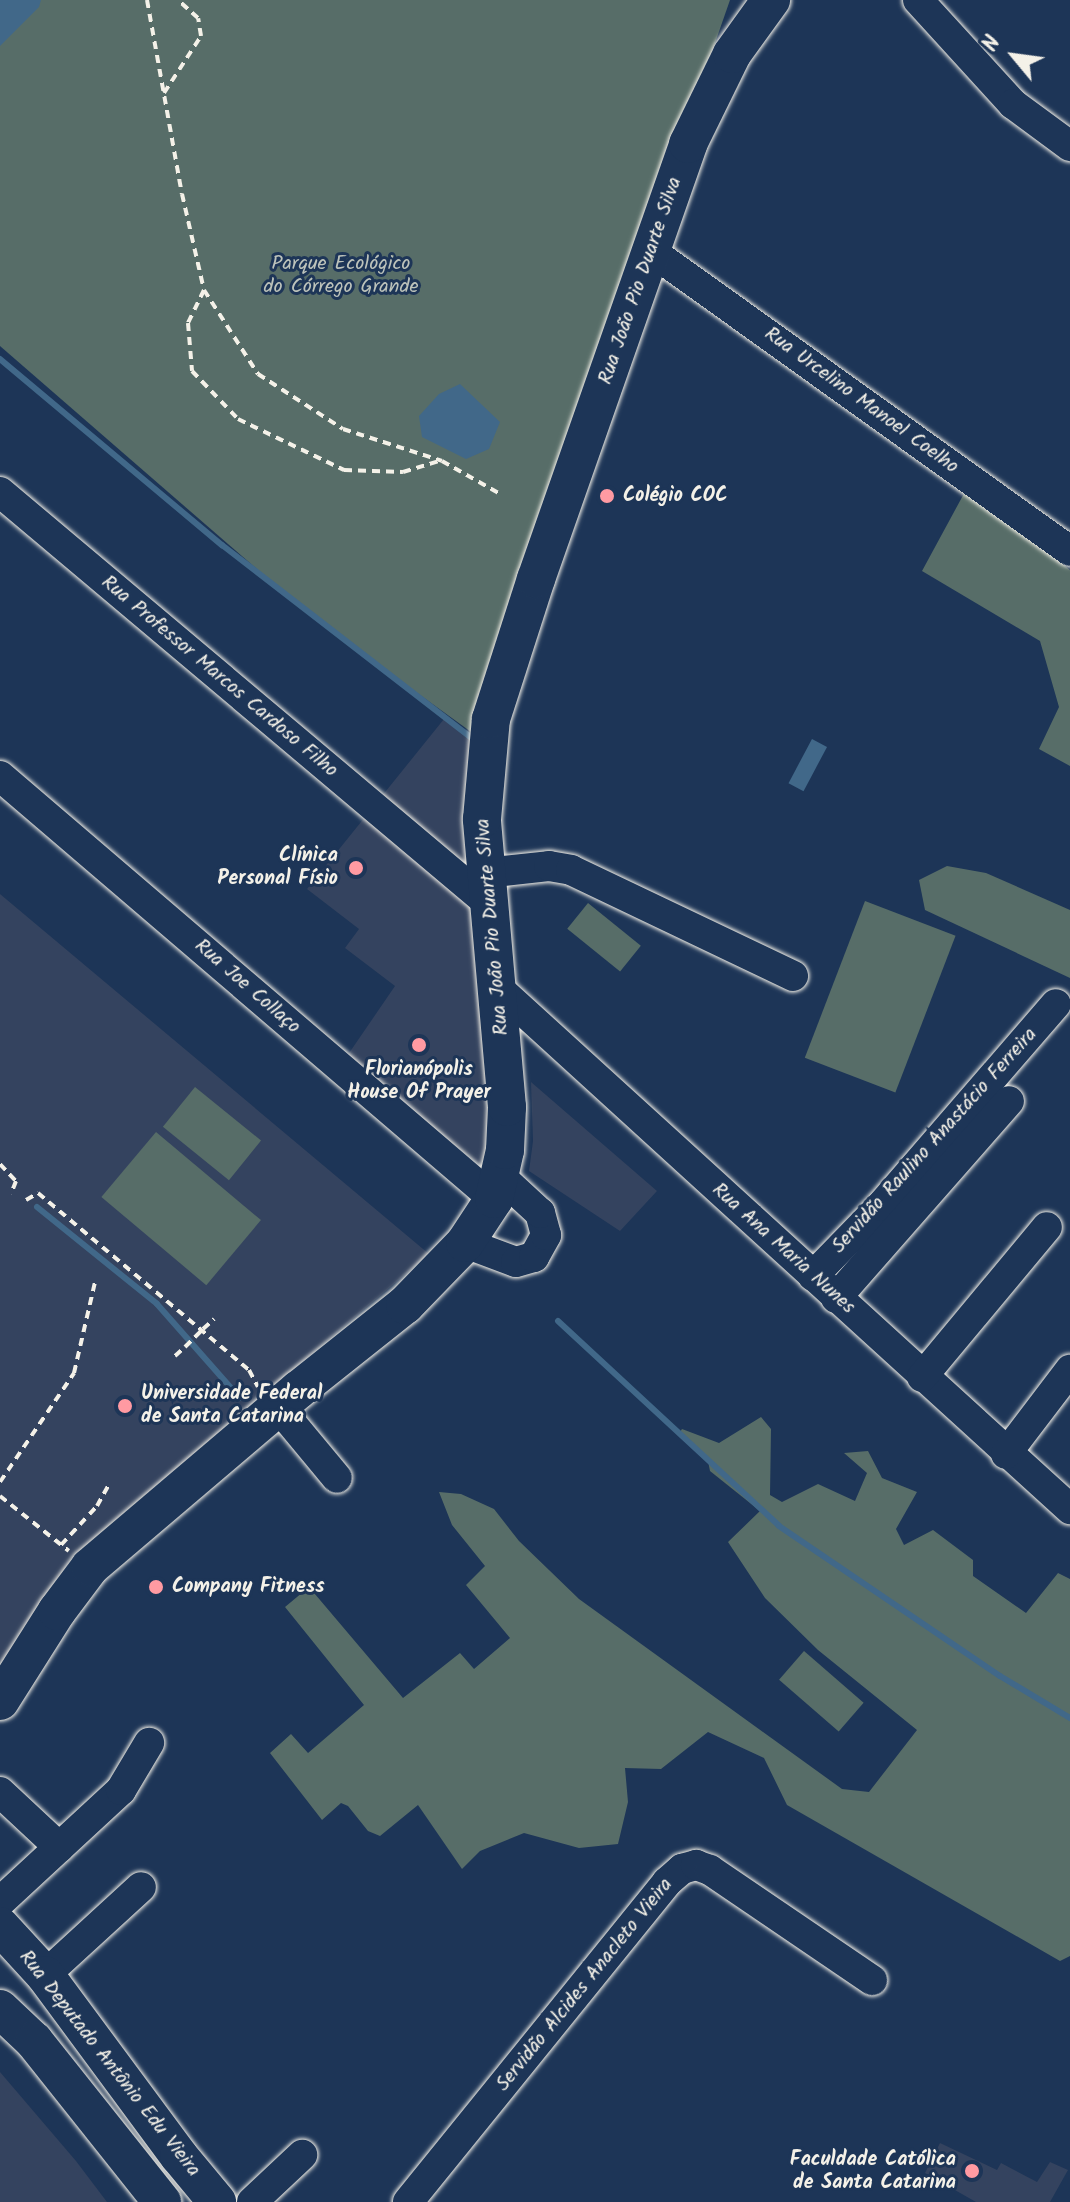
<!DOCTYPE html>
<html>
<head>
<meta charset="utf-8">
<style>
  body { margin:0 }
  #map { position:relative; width:1070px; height:2202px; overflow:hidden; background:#1d3557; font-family:Kalam,sans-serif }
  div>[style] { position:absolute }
  .built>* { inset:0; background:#34435f }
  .green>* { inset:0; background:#576d68; transform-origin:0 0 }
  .water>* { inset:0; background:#416889; transform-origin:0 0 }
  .stream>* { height:6px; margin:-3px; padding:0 3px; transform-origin:3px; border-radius:3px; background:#416889 }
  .path>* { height:4px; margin-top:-2px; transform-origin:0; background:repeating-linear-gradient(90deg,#f4f1e8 0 8px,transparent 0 14px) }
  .roads { filter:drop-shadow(0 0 2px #f4f1e8) drop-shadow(0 0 2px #f4f1e8) }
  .minor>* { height:30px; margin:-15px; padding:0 15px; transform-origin:15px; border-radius:15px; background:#1d3557 }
  .major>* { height:38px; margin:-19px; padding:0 19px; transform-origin:19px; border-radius:19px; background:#1d3557 }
  .path-bridge>* { height:4px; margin-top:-2px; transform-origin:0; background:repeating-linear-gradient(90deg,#f4f1e8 0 8px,transparent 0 14px) }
  .dots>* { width:22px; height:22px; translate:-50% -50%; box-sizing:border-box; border:4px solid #1d3557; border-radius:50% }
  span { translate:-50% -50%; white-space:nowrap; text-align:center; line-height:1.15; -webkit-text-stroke:6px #1d3557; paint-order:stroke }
  .park-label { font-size:20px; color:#bdc3bb }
  .street-label { font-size:20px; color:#f4f1e8 }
  .poi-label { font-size:20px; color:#f4f1e8; font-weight:700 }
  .left { translate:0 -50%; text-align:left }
  .right { translate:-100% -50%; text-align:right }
  .north { position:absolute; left:974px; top:16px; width:80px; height:80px; -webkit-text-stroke:6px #1d3557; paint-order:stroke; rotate:299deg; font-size:22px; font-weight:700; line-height:32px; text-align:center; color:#f4f1e8 }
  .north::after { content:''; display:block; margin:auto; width:28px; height:36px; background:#f4f1e8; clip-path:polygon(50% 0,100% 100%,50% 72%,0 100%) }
</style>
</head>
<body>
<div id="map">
  <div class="built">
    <div style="clip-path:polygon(444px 719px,474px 742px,491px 1043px,489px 1172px,345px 1059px,395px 986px,345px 948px,359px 929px,307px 889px)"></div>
    <div style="clip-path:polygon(0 894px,429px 1254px,72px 1557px,0 1670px)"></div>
    <div style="clip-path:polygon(531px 1082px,657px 1191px,620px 1231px,529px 1171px,533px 1141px)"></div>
    <div style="clip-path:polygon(0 2072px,76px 2161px,107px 2202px,0 2202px)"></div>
    <div style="clip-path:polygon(940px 2143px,997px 2170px,1001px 2163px,1037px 2182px,1050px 2162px,1068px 2170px,1050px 2202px,976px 2202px,925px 2173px)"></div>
  </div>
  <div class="green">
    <div style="clip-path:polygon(0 0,730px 0,474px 734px,312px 617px,0 346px)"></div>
    <div style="clip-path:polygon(967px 488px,1070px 570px,1070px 766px,1039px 749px,1059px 707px,1040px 641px,922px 571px)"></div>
    <div style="clip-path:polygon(947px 866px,986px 873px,1070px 910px,1070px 978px,925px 910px,919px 880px)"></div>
    <div style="left:865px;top:901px;width:97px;height:168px;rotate:21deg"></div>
    <div style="left:588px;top:903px;width:68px;height:33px;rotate:39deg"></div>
    <div style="left:195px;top:1087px;width:85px;height:51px;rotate:39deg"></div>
    <div style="left:156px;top:1132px;width:137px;height:85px;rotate:40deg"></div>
    <div style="clip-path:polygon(761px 1417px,771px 1429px,770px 1495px,782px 1502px,818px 1484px,855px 1501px,867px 1473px,844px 1453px,868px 1451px,882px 1478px,917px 1492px,896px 1529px,904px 1545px,933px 1530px,973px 1560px,973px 1576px,1026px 1613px,1058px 1573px,1070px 1579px,1070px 1956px,1060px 1961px,787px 1805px,764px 1758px,708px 1732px,661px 1769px,625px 1768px,628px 1802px,618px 1844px,579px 1848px,524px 1833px,480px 1851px,462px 1869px,418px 1805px,380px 1836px,368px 1831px,348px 1806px,341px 1803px,322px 1820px,270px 1753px,291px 1734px,308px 1753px,364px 1705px,285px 1607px,309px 1587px,403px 1698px,460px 1653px,474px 1669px,510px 1638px,466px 1585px,485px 1566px,452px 1525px,439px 1492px,461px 1494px,494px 1509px,519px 1541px,579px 1599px,842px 1789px,869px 1792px,917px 1730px,818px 1650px,765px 1598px,728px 1542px,760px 1511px,710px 1471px,708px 1461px,678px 1435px,682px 1429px,719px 1443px)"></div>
    <div style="left:804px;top:1651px;width:79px;height:38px;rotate:41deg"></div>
  </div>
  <div class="water">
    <div style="clip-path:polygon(0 0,41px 0,39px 7px,0 46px)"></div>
    <div style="clip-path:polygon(460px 384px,500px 422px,489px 449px,466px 459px,422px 437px,419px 416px,439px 394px)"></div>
    <div style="left:812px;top:739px;width:17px;height:50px;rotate:28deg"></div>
  </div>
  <div class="stream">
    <div style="left:0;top:359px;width:290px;rotate:40deg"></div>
    <div style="left:222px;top:545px;width:321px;rotate:37.7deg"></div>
    <div style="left:37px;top:1207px;width:154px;rotate:38.9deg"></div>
    <div style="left:157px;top:1304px;width:125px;rotate:48.6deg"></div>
    <div style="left:558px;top:1321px;width:301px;rotate:42.8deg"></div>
    <div style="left:779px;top:1526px;width:267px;rotate:34.2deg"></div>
    <div style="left:1000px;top:1676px;width:82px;rotate:31deg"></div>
  </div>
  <div class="path">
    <div style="left:147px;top:0;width:197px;rotate:79.8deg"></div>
    <div style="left:182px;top:194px;width:98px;rotate:77.1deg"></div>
    <div style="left:204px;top:290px;width:100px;rotate:57.3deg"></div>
    <div style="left:258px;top:374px;width:101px;rotate:32.9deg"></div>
    <div style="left:343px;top:429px;width:104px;rotate:17.9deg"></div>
    <div style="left:442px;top:461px;width:67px;rotate:29.6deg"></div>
    <div style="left:164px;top:93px;width:68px;rotate:-57deg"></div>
    <div style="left:201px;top:36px;width:18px;rotate:-99deg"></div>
    <div style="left:198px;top:18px;width:27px;rotate:-138deg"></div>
    <div style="left:204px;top:290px;width:37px;rotate:116deg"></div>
    <div style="left:188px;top:323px;width:48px;rotate:85.2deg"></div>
    <div style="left:192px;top:371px;width:66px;rotate:46.2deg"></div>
    <div style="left:238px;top:419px;width:118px;rotate:25.7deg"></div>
    <div style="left:344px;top:470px;width:59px;rotate:1.9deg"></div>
    <div style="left:403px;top:472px;width:39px;rotate:-17deg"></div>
    <div style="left:0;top:1164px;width:23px;rotate:47deg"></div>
    <div style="left:16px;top:1181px;width:14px;rotate:111deg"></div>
    <div style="left:26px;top:1200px;width:14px;rotate:-30deg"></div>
    <div style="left:38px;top:1193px;width:275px;rotate:40deg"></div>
    <div style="left:249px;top:1370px;width:19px;rotate:62deg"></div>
    <div style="left:203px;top:1329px;width:15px;rotate:-42deg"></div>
    <div style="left:175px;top:1356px;width:13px;rotate:-42deg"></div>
    <div style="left:0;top:1482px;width:132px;rotate:-55.8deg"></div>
    <div style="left:74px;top:1373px;width:93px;rotate:-77deg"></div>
    <div style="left:0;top:1496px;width:88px;rotate:38.6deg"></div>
    <div style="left:61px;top:1545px;width:53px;rotate:-47.3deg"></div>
    <div style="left:97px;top:1506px;width:26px;rotate:-61deg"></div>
  </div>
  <div class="roads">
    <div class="minor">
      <div style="left:918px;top:0;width:141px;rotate:47.6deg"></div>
      <div style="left:1013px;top:104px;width:71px;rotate:36.4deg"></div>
      <div style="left:651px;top:251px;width:515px;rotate:35.6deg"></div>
      <div style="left:0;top:492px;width:637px;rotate:40.09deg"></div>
      <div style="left:0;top:776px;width:650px;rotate:40.57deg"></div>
      <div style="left:485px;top:873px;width:64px;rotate:-6.2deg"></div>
      <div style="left:549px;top:866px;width:22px;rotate:10deg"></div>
      <div style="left:571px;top:870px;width:246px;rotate:25.5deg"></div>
      <div style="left:498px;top:988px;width:774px;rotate:42.33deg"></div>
      <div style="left:465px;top:1243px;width:54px;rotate:20.4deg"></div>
      <div style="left:516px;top:1262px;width:19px;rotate:-16deg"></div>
      <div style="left:534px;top:1257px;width:25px;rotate:-61deg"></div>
      <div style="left:546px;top:1235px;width:23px;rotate:-105deg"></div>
      <div style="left:540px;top:1213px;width:53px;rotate:-137.3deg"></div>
      <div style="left:813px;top:1276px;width:98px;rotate:-45.8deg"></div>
      <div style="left:881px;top:1206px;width:267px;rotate:-49.1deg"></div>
      <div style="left:836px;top:1298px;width:262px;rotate:-48.7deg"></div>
      <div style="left:922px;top:1377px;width:195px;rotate:-50.2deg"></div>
      <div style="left:278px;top:1407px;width:92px;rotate:50.3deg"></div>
      <div style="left:1006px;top:1454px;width:106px;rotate:-52.7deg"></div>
      <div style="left:0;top:1792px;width:81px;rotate:43deg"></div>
      <div style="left:0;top:1902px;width:165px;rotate:-42.8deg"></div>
      <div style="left:121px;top:1790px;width:55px;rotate:-59.2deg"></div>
      <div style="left:45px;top:1975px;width:130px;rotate:-42.5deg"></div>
      <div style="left:252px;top:2202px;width:69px;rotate:-43.2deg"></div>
      <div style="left:408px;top:2202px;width:412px;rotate:-51deg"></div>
      <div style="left:667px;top:1882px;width:20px;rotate:-41deg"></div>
      <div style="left:682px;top:1869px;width:15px;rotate:-16deg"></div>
      <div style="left:696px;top:1865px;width:15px;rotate:20deg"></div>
      <div style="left:710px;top:1870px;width:196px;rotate:34.2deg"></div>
    </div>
    <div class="major">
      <div style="left:0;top:1701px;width:107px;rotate:-57.7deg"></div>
      <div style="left:57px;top:1611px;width:55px;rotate:-53.1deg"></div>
      <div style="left:90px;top:1567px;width:273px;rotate:-40.4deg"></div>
      <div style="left:298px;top:1390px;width:137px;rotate:-38.5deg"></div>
      <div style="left:405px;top:1305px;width:86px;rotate:-45.9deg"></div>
      <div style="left:465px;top:1243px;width:53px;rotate:-56.6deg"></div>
      <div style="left:494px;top:1199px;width:50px;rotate:-77.3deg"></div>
      <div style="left:505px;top:1150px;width:43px;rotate:-87.3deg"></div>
      <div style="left:507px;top:1107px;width:289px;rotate:-95deg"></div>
      <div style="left:482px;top:819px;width:100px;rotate:-84.9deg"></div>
      <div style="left:491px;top:719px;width:147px;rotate:-72.2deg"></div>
      <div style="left:536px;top:579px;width:461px;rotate:-70.7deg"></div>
      <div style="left:688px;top:144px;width:100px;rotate:-63.9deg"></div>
      <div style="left:732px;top:54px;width:67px;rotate:-54.2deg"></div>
      <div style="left:0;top:1926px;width:67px;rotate:47.4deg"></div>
      <div style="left:45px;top:1975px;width:225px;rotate:53.5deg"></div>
      <div style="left:179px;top:2156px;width:60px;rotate:50.4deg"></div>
      <div style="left:0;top:2009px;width:47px;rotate:43.3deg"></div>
      <div style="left:34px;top:2041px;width:206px;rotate:51.5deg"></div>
    </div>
  </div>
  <div class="path-bridge">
    <div style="left:185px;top:1347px;width:25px;rotate:-45deg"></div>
  </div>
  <div class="dots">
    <div style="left:607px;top:496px;background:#ff9aa2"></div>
    <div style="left:356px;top:868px;background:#ff9aa2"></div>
    <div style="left:419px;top:1045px;background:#ff9aa2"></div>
    <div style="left:125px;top:1406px;background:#ff9aa2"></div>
    <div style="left:156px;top:1587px;background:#ff9aa2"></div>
    <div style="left:972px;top:2171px;background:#ff9aa2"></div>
  </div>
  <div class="park-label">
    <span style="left:341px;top:276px">Parque Ecológico<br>do Córrego Grande</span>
  </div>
  <div class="street-label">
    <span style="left:641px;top:281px;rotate:-71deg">Rua João Pio Duarte Silva</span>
    <span style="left:861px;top:401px;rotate:36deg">Rua Urcelino Manoel Coelho</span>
    <span style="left:219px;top:677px;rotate:40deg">Rua Professor Marcos Cardoso Filho</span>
    <span style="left:493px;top:927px;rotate:-95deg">Rua João Pio Duarte Silva</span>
    <span style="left:247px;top:987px;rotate:41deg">Rua Joe Collaço</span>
    <span style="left:935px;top:1141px;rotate:-48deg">Servidão Raulino Anastácio Ferreira</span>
    <span style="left:783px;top:1249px;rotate:42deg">Rua Ana Maria Nunes</span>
    <span style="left:585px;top:1985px;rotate:-51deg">Servidão Alcides Anacleto Vieira</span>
    <span style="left:109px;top:2064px;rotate:52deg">Rua Deputado Antônio Edu Vieira</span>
  </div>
  <div class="poi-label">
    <span class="left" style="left:623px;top:496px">Colégio COC</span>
    <span class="right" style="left:338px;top:868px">Clínica<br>Personal Físio</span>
    <span style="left:419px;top:1082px">Florianópolis<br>House Of Prayer</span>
    <span class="left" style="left:141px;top:1406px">Universidade Federal<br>de Santa Catarina</span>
    <span class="left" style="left:172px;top:1587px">Company Fitness</span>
    <span class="right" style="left:956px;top:2172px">Faculdade Católica<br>de Santa Catarina</span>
  </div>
  <div class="north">N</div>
</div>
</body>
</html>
